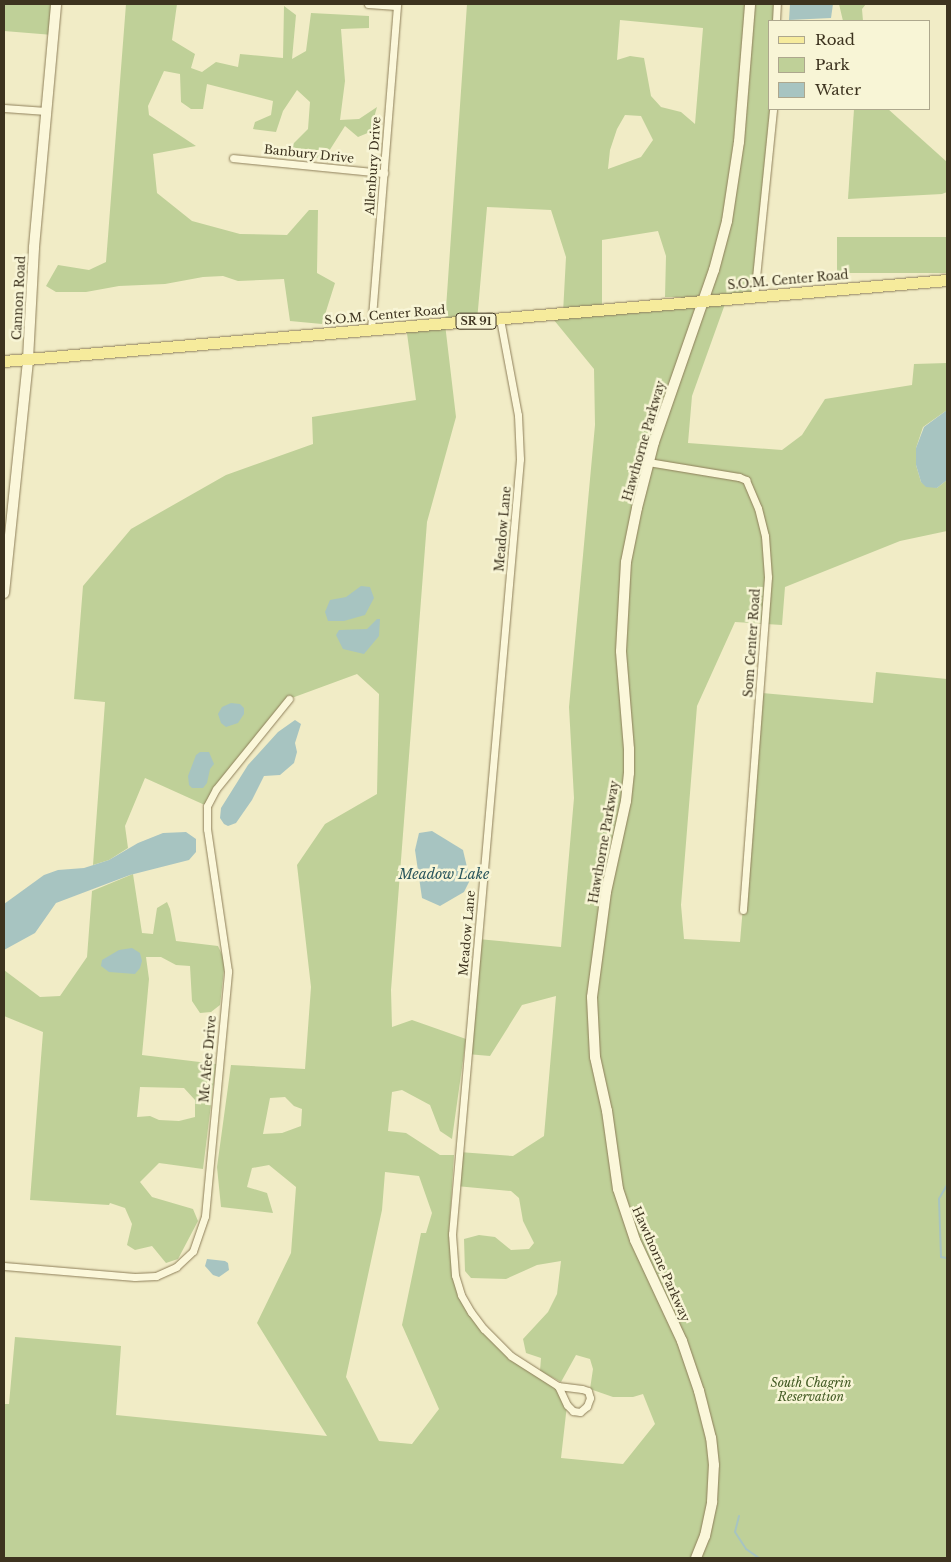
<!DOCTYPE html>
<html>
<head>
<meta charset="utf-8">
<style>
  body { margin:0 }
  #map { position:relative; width:951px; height:1562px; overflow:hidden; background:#f1ecc6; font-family:"Libre Baskerville",serif }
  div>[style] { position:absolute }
  .green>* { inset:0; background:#bfd098; transform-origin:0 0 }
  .water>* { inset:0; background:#a7c4c1 }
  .stream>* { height:2px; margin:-1px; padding:0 1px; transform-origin:1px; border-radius:1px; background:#a7c4c1 }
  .roads { filter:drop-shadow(0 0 1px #8e7f5a) drop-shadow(0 0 1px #8e7f5a) }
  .street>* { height:7px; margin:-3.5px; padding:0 3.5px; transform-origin:3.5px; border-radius:3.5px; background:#fbf7da }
  .secondary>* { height:10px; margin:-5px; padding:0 5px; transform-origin:5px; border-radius:5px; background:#fbf7da }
  .primary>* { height:11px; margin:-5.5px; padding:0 5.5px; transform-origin:5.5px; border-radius:5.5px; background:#f6eb9c }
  span { translate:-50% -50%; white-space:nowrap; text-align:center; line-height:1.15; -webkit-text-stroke:5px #f8f5d6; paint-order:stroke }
  .shield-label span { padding:1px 4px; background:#f8f5d6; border:1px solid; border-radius:4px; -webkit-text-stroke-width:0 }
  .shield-label { font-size:11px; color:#3d331f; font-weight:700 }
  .street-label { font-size:12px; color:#3d331f }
  .park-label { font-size:12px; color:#435b24; font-style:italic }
  .water-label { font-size:14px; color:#2d585e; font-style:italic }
  .frame { position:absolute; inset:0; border:5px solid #3d331f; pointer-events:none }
  .legend { position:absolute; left:768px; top:20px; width:162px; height:90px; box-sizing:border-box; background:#f8f5d6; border:1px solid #ada78d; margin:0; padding:6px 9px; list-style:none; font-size:15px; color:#3d331f }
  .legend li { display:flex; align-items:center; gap:10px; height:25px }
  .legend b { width:25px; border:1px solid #ada78d }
</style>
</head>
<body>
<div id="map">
  <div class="green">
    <div style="clip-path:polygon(4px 4px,56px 4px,53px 35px,4px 31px)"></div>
    <div style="clip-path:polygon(126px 4px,177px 4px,172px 40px,195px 54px,191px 68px,202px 72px,216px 62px,238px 67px,240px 54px,283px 58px,284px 6px,296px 15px,292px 59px,306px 51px,311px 13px,369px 16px,369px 28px,341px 29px,345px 81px,340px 120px,359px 119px,377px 107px,370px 132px,358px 137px,345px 126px,324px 159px,292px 154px,290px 147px,308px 129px,310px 102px,297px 90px,283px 111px,276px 132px,253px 129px,255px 122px,271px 115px,273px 101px,207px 84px,203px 109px,191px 109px,181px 102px,180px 74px,164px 71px,148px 106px,149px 115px,196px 146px,153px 154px,157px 193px,192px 221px,240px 234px,287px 235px,309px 210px,318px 210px,317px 273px,335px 283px,322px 324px,290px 321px,284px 279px,238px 281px,223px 276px,203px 277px,165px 284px,119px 286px,86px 292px,56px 292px,46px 286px,58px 265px,89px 270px,106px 262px)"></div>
    <div style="clip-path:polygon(evenodd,467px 4px,777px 4px,776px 21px,770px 21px,770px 109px,754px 297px,725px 304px,692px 396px,688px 443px,782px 450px,802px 435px,825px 399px,912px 385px,914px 364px,947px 363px,947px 410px,923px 427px,916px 448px,916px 465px,921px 482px,937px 488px,947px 480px,947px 531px,900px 541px,785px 587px,782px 625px,735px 622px,697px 706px,681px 905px,684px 939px,740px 942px,761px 693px,873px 703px,876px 672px,947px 679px,947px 1558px,4px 1558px,4px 1404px,9px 1404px,15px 1337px,121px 1346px,116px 1415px,327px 1436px,257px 1323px,291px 1253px,296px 1187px,269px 1165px,252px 1168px,247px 1187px,267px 1193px,273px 1213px,221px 1207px,217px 1167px,231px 1065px,305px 1069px,311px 987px,297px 865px,325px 824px,377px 794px,379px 694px,357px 674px,289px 699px,207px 806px,145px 778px,125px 826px,128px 848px,109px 860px,93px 865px,105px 702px,74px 699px,83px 586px,131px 529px,226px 475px,313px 444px,312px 417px,416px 400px,406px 326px,445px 323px,467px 4px,620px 20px,703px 28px,695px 124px,681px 112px,661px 107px,651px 96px,644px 58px,630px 56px,617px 60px,620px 20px,467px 4px,625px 115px,641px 116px,653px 140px,641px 157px,608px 169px,610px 150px,617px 129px,625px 115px,467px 4px,487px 207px,551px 210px,566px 257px,563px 313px,549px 314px,594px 369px,595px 425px,569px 707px,574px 798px,561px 947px,478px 939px,467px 1054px,490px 1056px,522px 1005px,556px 996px,544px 1136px,513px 1156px,459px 1152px,456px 1186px,511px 1191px,519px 1198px,523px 1221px,534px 1243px,529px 1249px,511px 1250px,495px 1237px,479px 1235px,464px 1239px,465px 1271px,471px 1278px,506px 1279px,537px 1265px,561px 1261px,557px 1294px,548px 1312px,523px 1339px,526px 1353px,541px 1358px,540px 1371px,561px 1382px,576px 1355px,590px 1359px,593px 1369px,590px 1389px,613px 1397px,633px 1397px,643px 1394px,655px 1424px,623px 1464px,561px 1458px,567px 1405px,558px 1386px,498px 1345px,461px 1295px,449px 1234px,454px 1155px,440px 1155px,406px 1133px,388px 1131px,392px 1092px,402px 1090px,430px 1105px,440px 1131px,452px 1139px,466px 1039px,412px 1020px,392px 1027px,391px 990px,427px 522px,456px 417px,445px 324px,477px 321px,487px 207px,467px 4px,658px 231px,666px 256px,665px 297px,681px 297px,680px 302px,602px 309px,602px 240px,658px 231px,467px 4px,285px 1097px,294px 1106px,302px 1109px,301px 1126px,282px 1133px,263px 1134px,270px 1098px,285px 1097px,467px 4px,385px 1172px,419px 1176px,432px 1213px,426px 1233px,421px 1233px,402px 1325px,439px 1409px,412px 1444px,379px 1441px,346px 1377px,382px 1210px,385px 1172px)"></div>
    <div style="clip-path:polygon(839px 4px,866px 4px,862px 9px,863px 21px,843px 21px)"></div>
    <div style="clip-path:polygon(854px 109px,888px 109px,947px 162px,947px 192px,942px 194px,848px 199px)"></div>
    <div style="left:947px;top:237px;width:36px;height:110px;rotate:90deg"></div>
    <div style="clip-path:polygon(evenodd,133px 874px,142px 933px,153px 934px,157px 908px,167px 902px,170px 909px,176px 941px,218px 946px,225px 961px,220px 1005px,211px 1012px,200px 1013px,192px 1001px,190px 966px,176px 965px,161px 957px,146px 957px,149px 979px,142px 1055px,216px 1064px,203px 1169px,159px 1163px,140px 1182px,152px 1197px,193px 1209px,198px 1221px,178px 1259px,166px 1263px,152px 1246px,135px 1250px,127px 1245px,132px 1224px,125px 1208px,110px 1203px,109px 1205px,30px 1200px,43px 1032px,4px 1016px,4px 970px,40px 997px,60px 996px,87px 957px,92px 891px,133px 874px,140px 1087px,184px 1088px,195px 1100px,195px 1117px,179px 1121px,159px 1120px,150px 1116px,137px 1117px,140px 1087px)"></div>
  </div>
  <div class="water">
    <div style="clip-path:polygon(790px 4px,833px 4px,831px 18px,789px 20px)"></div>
    <div style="clip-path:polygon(947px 410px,947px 480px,937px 488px,926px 487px,921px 482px,916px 465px,916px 448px,924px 427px)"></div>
    <div style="clip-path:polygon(361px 586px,370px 587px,374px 598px,365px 615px,344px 621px,328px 621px,325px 612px,330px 600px,346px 597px)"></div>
    <div style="clip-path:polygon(377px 619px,380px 619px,379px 636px,364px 654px,343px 649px,336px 635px,339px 630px,367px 629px)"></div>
    <div style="clip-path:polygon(231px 703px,240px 704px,244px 708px,244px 714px,238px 723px,226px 727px,221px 723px,218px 714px,222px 707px)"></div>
    <div style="clip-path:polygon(295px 720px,301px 724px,295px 743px,297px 752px,294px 763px,280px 775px,264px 776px,252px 800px,236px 823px,228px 826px,224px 824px,220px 818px,221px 808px,248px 765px,278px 732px)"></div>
    <div style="clip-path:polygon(200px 752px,209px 752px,214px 764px,210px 769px,207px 783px,203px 788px,192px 788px,189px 785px,188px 776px,196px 755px)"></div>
    <div style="clip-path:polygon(432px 831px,463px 850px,470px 880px,464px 892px,440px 906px,422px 898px,415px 850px,419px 833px)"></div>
    <div style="clip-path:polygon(186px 832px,196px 839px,196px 852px,189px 860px,130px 875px,56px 903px,35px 933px,4px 950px,4px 904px,44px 875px,58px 870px,84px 868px,109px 860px,138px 843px,163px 833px)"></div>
    <div style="clip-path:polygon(132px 948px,140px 953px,142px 961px,140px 968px,135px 974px,109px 972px,101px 966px,102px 960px,119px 950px)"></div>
    <div style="clip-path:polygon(207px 1259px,225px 1261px,228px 1263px,229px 1270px,219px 1277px,213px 1275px,205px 1266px)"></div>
  </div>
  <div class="stream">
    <div style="left:947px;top:1185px;width:16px;rotate:120deg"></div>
    <div style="left:939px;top:1199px;width:58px;rotate:88deg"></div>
    <div style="left:941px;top:1257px;width:6px;rotate:9deg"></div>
    <div style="left:739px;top:1516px;width:16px;rotate:104deg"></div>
    <div style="left:735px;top:1532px;width:20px;rotate:57deg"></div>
    <div style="left:746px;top:1549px;width:16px;rotate:35deg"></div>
  </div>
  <div class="roads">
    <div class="street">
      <div style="left:368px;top:4px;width:28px;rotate:4deg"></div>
      <div style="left:776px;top:21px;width:17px;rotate:-87deg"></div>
      <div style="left:4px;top:108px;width:42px;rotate:4.1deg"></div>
      <div style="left:233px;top:158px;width:152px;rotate:5.7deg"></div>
      <div style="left:754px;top:297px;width:189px;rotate:-84.2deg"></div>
      <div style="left:500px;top:319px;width:98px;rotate:79.4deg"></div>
      <div style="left:518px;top:415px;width:44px;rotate:87.4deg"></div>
      <div style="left:520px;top:459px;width:778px;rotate:95.01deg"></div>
      <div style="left:452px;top:1234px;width:41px;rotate:85.8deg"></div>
      <div style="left:455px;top:1275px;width:21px;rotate:73deg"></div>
      <div style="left:461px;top:1295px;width:20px;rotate:60deg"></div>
      <div style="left:471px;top:1312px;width:21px;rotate:53deg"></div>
      <div style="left:484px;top:1329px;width:38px;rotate:45deg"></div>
      <div style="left:511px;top:1356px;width:56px;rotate:32.6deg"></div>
      <div style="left:371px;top:329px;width:326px;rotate:-85.4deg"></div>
      <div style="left:648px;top:462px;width:92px;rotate:9.4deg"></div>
      <div style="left:739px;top:477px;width:8px;rotate:23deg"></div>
      <div style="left:746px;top:480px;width:30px;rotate:67deg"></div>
      <div style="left:758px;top:508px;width:29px;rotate:76deg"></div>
      <div style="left:765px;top:536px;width:41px;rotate:85.8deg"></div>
      <div style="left:768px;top:577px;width:334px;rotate:94.3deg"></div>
      <div style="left:4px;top:1266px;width:131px;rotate:4.8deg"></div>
      <div style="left:135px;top:1277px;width:21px;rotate:-3deg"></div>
      <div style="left:156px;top:1276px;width:22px;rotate:-24deg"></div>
      <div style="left:176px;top:1267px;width:23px;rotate:-43deg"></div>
      <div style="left:193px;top:1251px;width:37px;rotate:-71deg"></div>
      <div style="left:205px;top:1216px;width:246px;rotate:-84.6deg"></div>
      <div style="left:228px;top:971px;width:144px;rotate:-98.4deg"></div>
      <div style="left:207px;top:829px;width:23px;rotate:-90deg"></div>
      <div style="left:207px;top:806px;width:19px;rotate:-62deg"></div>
      <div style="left:216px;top:789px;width:116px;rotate:-51deg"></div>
      <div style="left:558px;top:1386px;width:24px;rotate:7deg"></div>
      <div style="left:582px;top:1389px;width:6px;rotate:18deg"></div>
      <div style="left:588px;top:1391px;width:7px;rotate:74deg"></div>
      <div style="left:590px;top:1398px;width:9px;rotate:111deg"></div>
      <div style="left:587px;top:1406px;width:9px;rotate:139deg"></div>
      <div style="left:580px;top:1412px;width:7px;rotate:-172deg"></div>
      <div style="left:573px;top:1411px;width:8px;rotate:-135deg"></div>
      <div style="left:567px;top:1405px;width:21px;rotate:-115deg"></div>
    </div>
    <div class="secondary">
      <div style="left:4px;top:593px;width:235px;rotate:-84.1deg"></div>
      <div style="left:28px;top:359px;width:112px;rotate:-86.9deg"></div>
      <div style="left:34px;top:247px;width:244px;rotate:-84.8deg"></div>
      <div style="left:696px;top:1558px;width:24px;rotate:-68deg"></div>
      <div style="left:705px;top:1536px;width:35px;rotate:-78deg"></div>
      <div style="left:712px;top:1502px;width:37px;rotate:-87deg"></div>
      <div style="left:714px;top:1465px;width:27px;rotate:-96deg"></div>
      <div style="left:711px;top:1438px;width:49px;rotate:-104.3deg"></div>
      <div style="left:699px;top:1391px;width:53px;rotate:-108.8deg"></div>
      <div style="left:682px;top:1341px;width:111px;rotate:-115deg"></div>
      <div style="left:635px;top:1240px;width:54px;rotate:-108.4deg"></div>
      <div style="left:618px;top:1189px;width:79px;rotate:-98deg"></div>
      <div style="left:607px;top:1111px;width:55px;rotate:-102.5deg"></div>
      <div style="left:595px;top:1057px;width:60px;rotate:-92.9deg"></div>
      <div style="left:592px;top:997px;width:106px;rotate:-82.4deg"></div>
      <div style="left:606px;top:892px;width:93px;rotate:-77.6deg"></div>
      <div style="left:626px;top:801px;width:28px;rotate:-84deg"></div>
      <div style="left:629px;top:773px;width:24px;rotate:-90deg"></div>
      <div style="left:629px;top:749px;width:98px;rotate:-94.7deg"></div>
      <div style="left:621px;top:651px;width:89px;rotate:-86.8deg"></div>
      <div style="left:626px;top:562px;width:55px;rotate:-78.5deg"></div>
      <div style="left:637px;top:508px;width:68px;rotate:-75.6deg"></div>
      <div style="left:654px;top:442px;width:182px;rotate:-70.8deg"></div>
      <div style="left:714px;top:270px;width:51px;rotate:-75.1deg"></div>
      <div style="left:727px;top:221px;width:80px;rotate:-81.4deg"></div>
      <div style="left:739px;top:142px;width:138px;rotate:-85.4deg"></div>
    </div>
    <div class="primary">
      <div style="left:4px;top:361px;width:946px;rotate:-4.91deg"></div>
    </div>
  </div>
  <div class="shield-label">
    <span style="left:476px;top:321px">SR 91</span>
  </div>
  <div class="street-label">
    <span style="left:309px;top:154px;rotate:6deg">Banbury Drive</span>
    <span style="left:373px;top:166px;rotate:-86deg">Allenbury Drive</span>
    <span style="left:788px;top:280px;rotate:-5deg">S.O.M. Center Road</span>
    <span style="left:19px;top:298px;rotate:-87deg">Cannon Road</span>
    <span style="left:385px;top:315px;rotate:-5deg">S.O.M. Center Road</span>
    <span style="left:644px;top:441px;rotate:-74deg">Hawthorne Parkway</span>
    <span style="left:503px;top:529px;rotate:-85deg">Meadow Lane</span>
    <span style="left:752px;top:643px;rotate:-86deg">Som Center Road</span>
    <span style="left:604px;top:842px;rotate:-80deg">Hawthorne Parkway</span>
    <span style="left:467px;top:933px;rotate:-85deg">Meadow Lane</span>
    <span style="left:208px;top:1059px;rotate:-85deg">Mc Afee Drive</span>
    <span style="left:661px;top:1264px;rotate:66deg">Hawthorne Parkway</span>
  </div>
  <div class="park-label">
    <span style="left:811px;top:1390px">South Chagrin<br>Reservation</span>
  </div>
  <div class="water-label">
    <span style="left:444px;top:874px">Meadow Lake</span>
  </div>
  <div class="frame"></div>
  <ul class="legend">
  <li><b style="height:6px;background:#f6eb9c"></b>Road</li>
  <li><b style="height:14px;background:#bfd098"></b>Park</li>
  <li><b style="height:14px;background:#a7c4c1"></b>Water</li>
  </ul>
</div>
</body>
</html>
